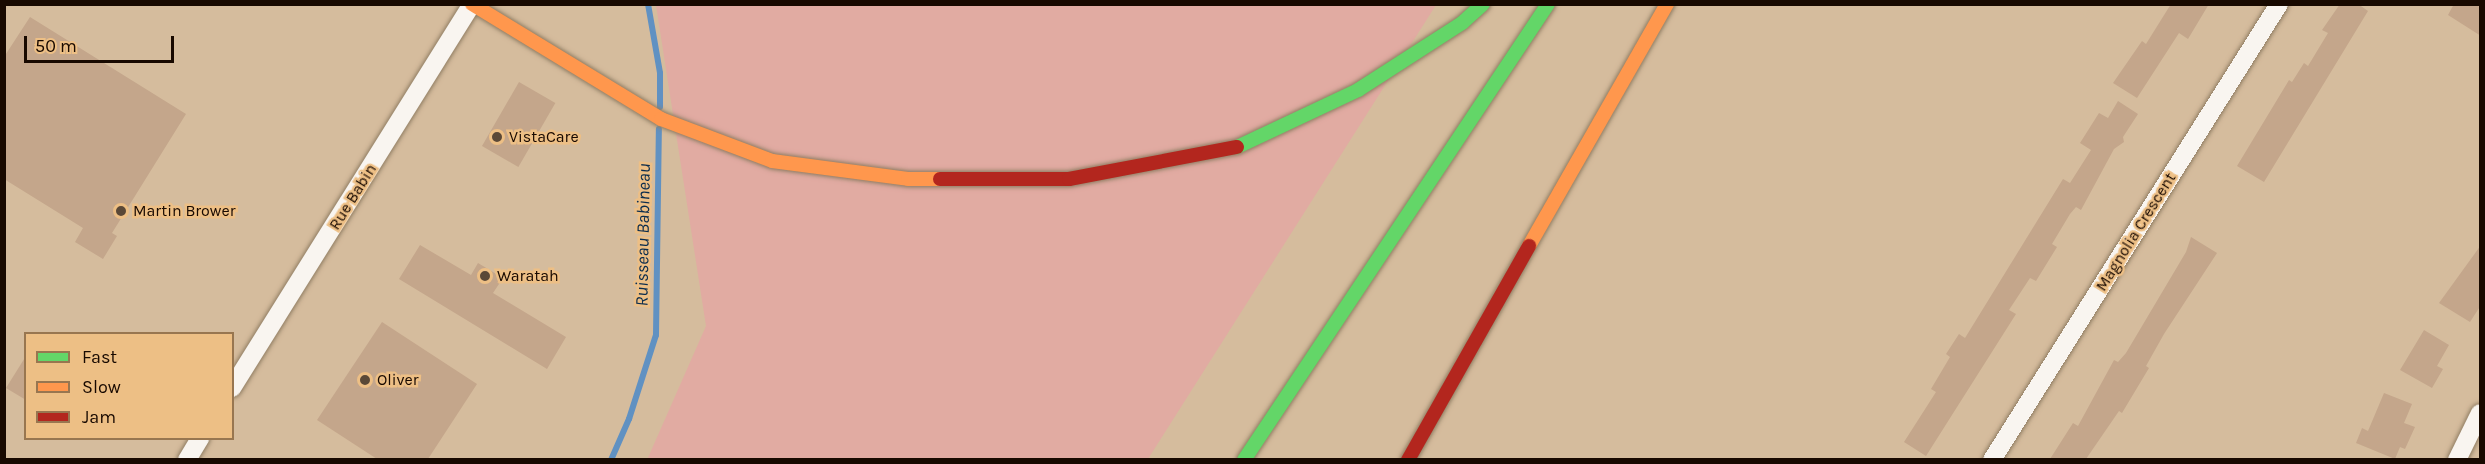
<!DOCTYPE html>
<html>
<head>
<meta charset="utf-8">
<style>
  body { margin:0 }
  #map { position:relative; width:2485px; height:464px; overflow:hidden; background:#d5bc9d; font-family:Karla,sans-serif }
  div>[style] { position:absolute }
  .green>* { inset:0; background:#e1aba2 }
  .stream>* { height:6px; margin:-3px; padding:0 3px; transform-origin:3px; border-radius:3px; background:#6091c2 }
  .building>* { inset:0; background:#c4a68b; transform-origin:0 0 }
  .roads { filter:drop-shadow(0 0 2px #907d63) drop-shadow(0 0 2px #907d63) }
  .street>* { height:18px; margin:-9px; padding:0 9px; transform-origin:9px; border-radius:9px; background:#f9f5f0 }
  .fast>* { height:14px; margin:-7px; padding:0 7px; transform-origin:7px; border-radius:7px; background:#63d668 }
  .slow>* { height:14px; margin:-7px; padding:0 7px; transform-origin:7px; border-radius:7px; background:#ff974d }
  .jam>* { height:14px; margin:-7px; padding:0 7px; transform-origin:7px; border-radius:7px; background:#b3261e }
  .dots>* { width:16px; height:16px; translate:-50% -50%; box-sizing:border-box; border:3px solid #edbf85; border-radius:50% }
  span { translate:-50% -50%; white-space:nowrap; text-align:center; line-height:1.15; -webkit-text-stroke:5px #edbf85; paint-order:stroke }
  .poi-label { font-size:16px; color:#180900 }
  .left { translate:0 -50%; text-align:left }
  .street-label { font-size:16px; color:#180900 }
  .water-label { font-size:18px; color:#0b2c4d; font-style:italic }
  .frame { position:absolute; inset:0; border:6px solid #180900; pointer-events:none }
  .legend { position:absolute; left:24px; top:332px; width:210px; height:108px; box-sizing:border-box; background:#edbf85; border:2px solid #987650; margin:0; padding:8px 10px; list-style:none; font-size:18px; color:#180900 }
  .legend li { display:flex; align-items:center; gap:12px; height:30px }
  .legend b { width:30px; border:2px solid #987650 }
  .scale { position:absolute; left:24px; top:36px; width:150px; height:27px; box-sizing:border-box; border:3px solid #180900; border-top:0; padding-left:8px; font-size:18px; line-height:21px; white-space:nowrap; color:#180900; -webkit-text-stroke:4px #edbf85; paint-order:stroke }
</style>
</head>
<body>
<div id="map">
  <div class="green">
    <div style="clip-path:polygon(656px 5px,1436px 5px,1148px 459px,647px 460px,706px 326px)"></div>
  </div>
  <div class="stream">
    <div style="left:648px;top:4px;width:70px;rotate:80.1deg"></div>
    <div style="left:660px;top:73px;width:34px;rotate:90deg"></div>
    <div style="left:611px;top:460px;width:45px;rotate:-66.3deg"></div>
    <div style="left:629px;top:419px;width:88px;rotate:-72.2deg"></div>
    <div style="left:656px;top:335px;width:206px;rotate:-89.2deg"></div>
  </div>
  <div class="building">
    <div style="clip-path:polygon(2171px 4px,2209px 4px,2188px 39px,2179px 33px,2137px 98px,2113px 83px,2142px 41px,2146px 44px)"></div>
    <div style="clip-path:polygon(2340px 4px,2358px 4px,2368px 11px,2264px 182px,2237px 166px,2289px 80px,2292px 82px,2304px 63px,2308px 66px,2328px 33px,2322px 30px)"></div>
    <div style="clip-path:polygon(2454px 4px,2481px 4px,2481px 36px,2448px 15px)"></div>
    <div style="clip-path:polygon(30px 17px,186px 114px,112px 233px,117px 236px,103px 259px,75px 242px,83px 228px,4px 179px,4px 57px)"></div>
    <div style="left:519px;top:82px;width:42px;height:74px;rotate:30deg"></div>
    <div style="clip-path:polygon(2118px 101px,2138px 114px,2123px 137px,2124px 142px,2114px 149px,2081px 210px,2076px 207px,2070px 214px,2052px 244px,2057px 247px,2036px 281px,2030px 278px,2009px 310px,2016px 314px,1926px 456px,1904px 442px,1936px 392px,1931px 389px,1950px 357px,1946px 354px,1959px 334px,1965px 338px,2063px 179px,2070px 183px,2091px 150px,2080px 143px,2099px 113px,2108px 118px)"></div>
    <div style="clip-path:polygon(2191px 237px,2217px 253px,2164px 334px,2146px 366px,2149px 368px,2122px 413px,2119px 411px,2086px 459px,2050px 459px,2073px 423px,2078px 426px,2114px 360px,2118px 362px,2126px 353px,2186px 252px)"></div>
    <div style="clip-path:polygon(420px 245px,471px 275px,478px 263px,503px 278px,493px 293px,566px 337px,547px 369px,399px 279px)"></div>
    <div style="clip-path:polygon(2481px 245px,2481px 305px,2470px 322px,2439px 303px)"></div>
    <div style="clip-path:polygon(382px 322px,477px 384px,428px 459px,377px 459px,317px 420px)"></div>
    <div style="clip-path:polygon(2424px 330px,2449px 345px,2437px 366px,2443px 369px,2432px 388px,2400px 370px)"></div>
    <div style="clip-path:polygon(26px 356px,26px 400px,6px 388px)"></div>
    <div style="clip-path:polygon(2384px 393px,2412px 404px,2404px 423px,2415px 427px,2405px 449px,2400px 447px,2395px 459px,2356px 443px,2362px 428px,2368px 431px)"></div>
  </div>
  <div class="roads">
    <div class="street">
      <div style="left:232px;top:388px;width:453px;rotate:-58deg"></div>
      <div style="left:187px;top:460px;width:26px;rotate:-59deg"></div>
      <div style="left:1992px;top:460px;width:539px;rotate:-57.81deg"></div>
      <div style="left:2457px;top:460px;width:52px;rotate:-63.9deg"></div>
    </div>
    <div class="fast">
      <div style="left:1237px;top:147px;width:134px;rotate:-25.2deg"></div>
      <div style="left:1358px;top:90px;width:124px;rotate:-32.8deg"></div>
      <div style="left:1462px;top:23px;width:28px;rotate:-42deg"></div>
      <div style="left:1244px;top:460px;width:548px;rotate:-56.31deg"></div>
    </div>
    <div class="slow">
      <div style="left:472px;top:4px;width:221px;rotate:31.3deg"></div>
      <div style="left:661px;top:119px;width:119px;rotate:20.7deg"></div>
      <div style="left:772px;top:161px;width:137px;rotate:7.5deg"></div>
      <div style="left:908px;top:179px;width:32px"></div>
      <div style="left:1529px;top:246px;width:279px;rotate:-60.3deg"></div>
    </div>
    <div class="jam">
      <div style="left:940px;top:179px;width:129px"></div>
      <div style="left:1069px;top:179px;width:171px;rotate:-10.8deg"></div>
      <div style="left:1408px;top:460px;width:246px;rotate:-60.5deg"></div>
    </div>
  </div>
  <div class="dots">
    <div style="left:497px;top:137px;background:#5a4837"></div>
    <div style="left:121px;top:211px;background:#5a4837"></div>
    <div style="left:485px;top:276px;background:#5a4837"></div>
    <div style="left:365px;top:380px;background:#5a4837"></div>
  </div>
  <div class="poi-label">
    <span class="left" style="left:509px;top:137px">VistaCare</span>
    <span class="left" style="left:133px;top:211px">Martin Brower</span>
    <span class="left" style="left:497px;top:276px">Waratah</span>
    <span class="left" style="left:377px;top:380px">Oliver</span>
  </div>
  <div class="street-label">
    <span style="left:353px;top:197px;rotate:-58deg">Rue Babin</span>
    <span style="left:2136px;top:232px;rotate:-58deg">Magnolia Crescent</span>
  </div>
  <div class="water-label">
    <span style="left:643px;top:235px;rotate:-89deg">Ruisseau Babineau</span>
  </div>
  <div class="frame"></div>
  <ul class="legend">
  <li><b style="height:8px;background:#63d668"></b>Fast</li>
  <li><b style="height:8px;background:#ff974d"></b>Slow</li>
  <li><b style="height:8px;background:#b3261e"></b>Jam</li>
  </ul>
  <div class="scale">50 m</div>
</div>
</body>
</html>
